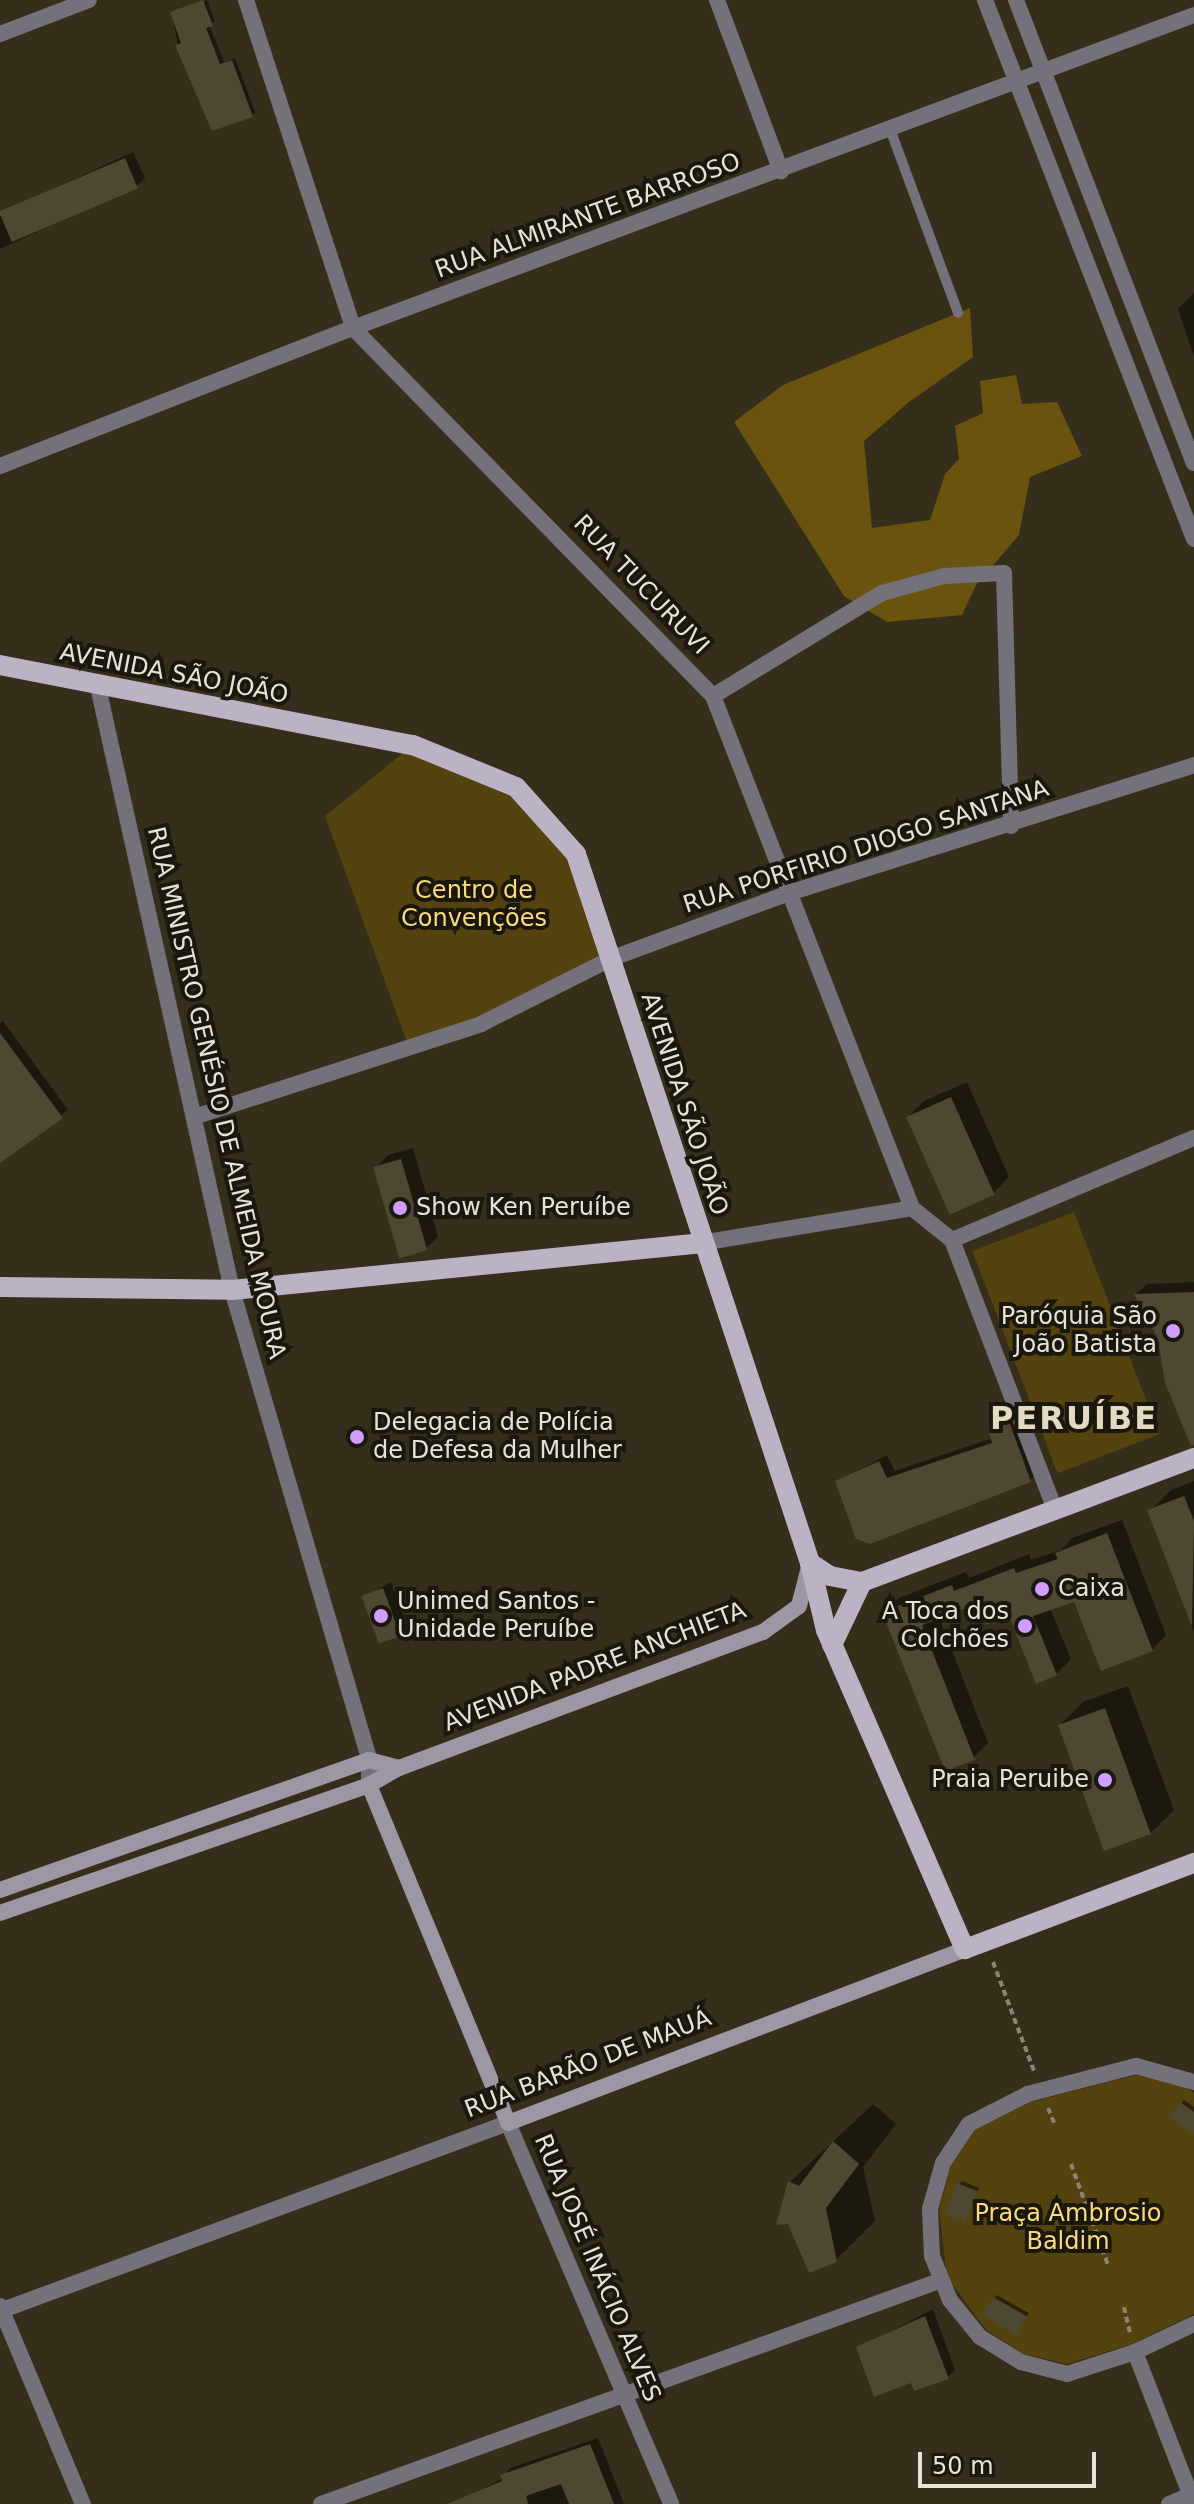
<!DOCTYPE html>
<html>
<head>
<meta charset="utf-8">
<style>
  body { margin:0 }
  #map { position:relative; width:1194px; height:2504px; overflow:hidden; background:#352e1a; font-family:"DejaVu Sans",sans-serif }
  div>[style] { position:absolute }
  .green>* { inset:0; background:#54430e; transform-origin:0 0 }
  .forest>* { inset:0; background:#69530e }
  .shadow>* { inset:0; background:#0007 }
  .building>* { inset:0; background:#4e4732; transform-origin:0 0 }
  .path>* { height:4px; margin-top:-2px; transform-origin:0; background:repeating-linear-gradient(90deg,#8a8474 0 6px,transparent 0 10px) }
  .lane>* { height:10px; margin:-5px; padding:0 5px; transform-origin:5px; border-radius:5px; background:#75717a }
  .street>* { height:16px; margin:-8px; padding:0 8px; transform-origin:8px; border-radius:8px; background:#75717a }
  .secondary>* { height:16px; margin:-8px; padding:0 8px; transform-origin:8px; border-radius:8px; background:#9d96a5 }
  .primary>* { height:20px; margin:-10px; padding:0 10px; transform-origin:10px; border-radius:10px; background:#bcb2c6 }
  .dots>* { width:22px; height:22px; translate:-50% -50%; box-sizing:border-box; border:4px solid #1a170e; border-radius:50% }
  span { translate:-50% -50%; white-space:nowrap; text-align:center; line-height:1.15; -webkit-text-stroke:8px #1a170e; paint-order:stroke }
  .street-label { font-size:24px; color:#e6e2d5 }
  .park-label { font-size:24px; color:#fbda7f }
  .poi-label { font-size:24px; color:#e6e2d5 }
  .left { translate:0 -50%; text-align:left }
  .right { translate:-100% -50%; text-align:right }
  .district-label { font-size:32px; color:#e4dac2; font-weight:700; letter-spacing:2px }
  .scale { position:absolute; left:918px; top:2452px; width:178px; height:36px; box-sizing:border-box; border:4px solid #e6e2d5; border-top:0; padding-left:10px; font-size:24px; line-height:28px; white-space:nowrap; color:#e6e2d5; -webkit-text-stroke:6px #1a170e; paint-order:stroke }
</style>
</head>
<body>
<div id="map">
  <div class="green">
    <div style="clip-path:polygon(413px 745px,516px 787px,576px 854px,610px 959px,409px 1048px,325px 816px)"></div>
    <div style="left:1074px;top:1212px;width:238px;height:109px;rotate:69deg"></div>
    <div style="clip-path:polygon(1136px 2075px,1179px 2083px,1194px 2093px,1194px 2314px,1132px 2344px,1067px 2364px,1024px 2354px,986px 2330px,947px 2277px,939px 2210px,951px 2166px,975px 2130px,1031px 2102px)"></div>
  </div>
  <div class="forest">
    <div style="clip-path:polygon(970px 308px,973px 357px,909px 402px,864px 441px,872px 528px,930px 520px,945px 474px,959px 459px,955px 426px,983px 413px,980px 381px,1016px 375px,1022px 404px,1057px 402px,1082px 456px,1030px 477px,1019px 535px,976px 585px,962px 615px,887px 622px,844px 596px,734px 422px,783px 385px)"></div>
  </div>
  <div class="shadow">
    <div style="clip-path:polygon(207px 0,215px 21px,209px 25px,224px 62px,235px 58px,255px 112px,252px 116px,178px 46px,172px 13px)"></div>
    <div style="clip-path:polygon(133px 152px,145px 178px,137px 186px,0 249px,0 213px)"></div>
    <div style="clip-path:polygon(1194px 293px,1194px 357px,1178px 309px)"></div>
    <div style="clip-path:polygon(3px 1021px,68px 1110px,0 1161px,0 1023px)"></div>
    <div style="clip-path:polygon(967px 1082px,1009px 1177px,993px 1193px,908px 1117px,924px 1101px)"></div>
    <div style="clip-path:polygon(413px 1148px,438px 1237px,426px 1248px,376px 1167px,388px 1155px)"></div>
    <div style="clip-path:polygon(1194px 1282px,1194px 1416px,1136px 1294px,1147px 1284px)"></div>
    <div style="clip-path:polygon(1017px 1415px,1038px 1472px,1030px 1480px,837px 1481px,887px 1455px,895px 1471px,993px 1438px,991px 1430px,998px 1422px)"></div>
    <div style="clip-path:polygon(1194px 1481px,1194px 1633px,1150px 1511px,1171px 1490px)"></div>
    <div style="clip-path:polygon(1122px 1520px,1166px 1635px,1152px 1650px,1075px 1599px,1050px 1608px,1071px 1659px,1056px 1674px,1010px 1613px,979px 1601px,939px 1617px,988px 1743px,973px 1758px,885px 1612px,899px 1598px,966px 1572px,969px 1578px,1029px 1554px,1031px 1560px,1061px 1550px,1072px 1538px)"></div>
    <div style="clip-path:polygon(391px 1582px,407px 1627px,399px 1634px,364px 1597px)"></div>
    <div style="clip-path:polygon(1128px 1686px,1174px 1810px,1151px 1833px,1060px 1725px,1083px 1702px)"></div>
    <div style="clip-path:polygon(1184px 2100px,1194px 2107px,1194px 2132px,1181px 2103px)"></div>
    <div style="clip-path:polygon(873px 2104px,896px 2124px,863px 2167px,875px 2221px,836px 2260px,790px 2222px,779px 2223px,790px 2182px)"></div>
    <div style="clip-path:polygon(962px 2181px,979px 2188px,964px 2220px,959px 2184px)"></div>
    <div style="clip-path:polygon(997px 2295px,1029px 2313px,1016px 2333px,994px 2298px)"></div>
    <div style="clip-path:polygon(933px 2309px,955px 2370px,948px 2377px,912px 2381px,859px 2348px)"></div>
    <div style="clip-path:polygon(598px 2438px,624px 2504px,478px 2504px,473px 2494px,503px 2478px,510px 2468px)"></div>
  </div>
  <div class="building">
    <div style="clip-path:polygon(203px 0,213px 26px,206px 28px,220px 64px,232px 60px,253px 117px,212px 131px,175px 45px,181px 43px,170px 12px)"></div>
    <div style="left:125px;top:158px;width:33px;height:137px;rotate:67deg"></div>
    <div style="clip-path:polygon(0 1033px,63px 1118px,0 1163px)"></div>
    <div style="left:951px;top:1097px;width:107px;height:49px;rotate:66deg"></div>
    <div style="left:401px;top:1159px;width:95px;height:29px;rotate:74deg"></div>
    <div style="clip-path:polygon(1194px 1292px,1194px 1445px,1191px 1446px,1165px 1383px,1158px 1340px,1134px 1294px)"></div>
    <div style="clip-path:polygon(1009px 1421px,1031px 1482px,870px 1544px,856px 1539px,835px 1481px,879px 1461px,887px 1478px,992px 1443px,988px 1429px)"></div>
    <div style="clip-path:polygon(1184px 1496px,1194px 1521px,1192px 1627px,1147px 1510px)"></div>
    <div style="clip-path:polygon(1107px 1533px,1153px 1651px,1101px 1671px,1074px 1602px,1033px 1616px,1057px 1675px,1036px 1684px,1009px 1616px,986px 1625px,978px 1604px,922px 1625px,975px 1760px,945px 1771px,882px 1612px,952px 1585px,954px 1591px,1014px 1568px,1016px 1573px,1058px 1559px,1055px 1553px)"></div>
    <div style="left:383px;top:1588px;width:51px;height:23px;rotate:70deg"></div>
    <div style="left:1105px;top:1708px;width:134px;height:50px;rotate:70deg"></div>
    <div style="clip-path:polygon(1180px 2102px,1194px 2112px,1194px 2134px,1169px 2117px)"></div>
    <div style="clip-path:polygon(833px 2141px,859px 2164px,826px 2208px,837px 2262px,809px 2273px,788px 2224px,776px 2225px,788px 2181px,799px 2186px)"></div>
    <div style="left:957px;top:2183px;width:22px;height:33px;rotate:22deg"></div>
    <div style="left:993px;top:2297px;width:39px;height:21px;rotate:30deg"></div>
    <div style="clip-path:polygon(925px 2316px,949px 2379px,914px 2391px,911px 2383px,874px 2397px,856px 2347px)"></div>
    <div style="clip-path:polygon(590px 2444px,614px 2504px,569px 2504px,561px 2484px,526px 2496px,528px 2504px,447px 2504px,502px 2481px,500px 2475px)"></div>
  </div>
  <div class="path">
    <div style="left:993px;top:1962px;width:120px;rotate:69.4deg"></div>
    <div style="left:1048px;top:2108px;width:16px;rotate:68deg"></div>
    <div style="left:1071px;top:2164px;width:108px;rotate:69.9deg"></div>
    <div style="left:1124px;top:2307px;width:26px;rotate:77deg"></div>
  </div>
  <div class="lane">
    <div style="left:890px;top:129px;width:196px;rotate:69.7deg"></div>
  </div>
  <div class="street">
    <div style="left:246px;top:0;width:345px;rotate:71.9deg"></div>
    <div style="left:353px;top:328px;width:515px;rotate:45.63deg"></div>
    <div style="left:713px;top:696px;width:549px;rotate:68.76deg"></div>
    <div style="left:912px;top:1208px;width:51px;rotate:38.7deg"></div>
    <div style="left:717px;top:0;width:183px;rotate:69.5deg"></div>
    <div style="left:985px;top:0;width:578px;rotate:68.81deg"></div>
    <div style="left:1016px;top:0;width:496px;rotate:69deg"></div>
    <div style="left:0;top:34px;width:95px;rotate:-20.9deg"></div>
    <div style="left:0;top:466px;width:379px;rotate:-21.4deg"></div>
    <div style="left:353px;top:328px;width:897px;rotate:-20.41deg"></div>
    <div style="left:98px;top:687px;width:618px;rotate:77.47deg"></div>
    <div style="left:232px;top:1290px;width:490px;rotate:73.7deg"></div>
    <div style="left:369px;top:1760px;width:25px;rotate:90deg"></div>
    <div style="left:713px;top:696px;width:198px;rotate:-31.4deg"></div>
    <div style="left:882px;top:593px;width:64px;rotate:-15.3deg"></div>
    <div style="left:944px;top:576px;width:60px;rotate:-2.9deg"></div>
    <div style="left:1004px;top:573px;width:253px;rotate:88.4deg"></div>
    <div style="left:197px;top:1116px;width:299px;rotate:-17.9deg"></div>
    <div style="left:481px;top:1024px;width:144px;rotate:-26.7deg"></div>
    <div style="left:610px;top:959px;width:194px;rotate:-20.2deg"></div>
    <div style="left:792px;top:892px;width:422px;rotate:-17.5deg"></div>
    <div style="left:952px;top:1240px;width:289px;rotate:69.1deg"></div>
    <div style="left:952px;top:1240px;width:263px;rotate:-22.9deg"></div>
    <div style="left:701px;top:1243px;width:214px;rotate:-9.4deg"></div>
    <div style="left:1194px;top:2082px;width:60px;rotate:-164.6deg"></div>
    <div style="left:1136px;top:2066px;width:112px;rotate:165.5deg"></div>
    <div style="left:1028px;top:2094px;width:66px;rotate:153deg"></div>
    <div style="left:969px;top:2124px;width:47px;rotate:123.7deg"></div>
    <div style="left:943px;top:2163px;width:48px;rotate:105.8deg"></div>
    <div style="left:930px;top:2209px;width:47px;rotate:87.6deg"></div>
    <div style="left:932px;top:2256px;width:48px;rotate:67.8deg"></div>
    <div style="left:950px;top:2300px;width:48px;rotate:51deg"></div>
    <div style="left:980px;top:2337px;width:48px;rotate:31.4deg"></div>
    <div style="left:1021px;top:2362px;width:48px;rotate:14.6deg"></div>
    <div style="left:1067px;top:2374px;width:71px;rotate:-17.9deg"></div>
    <div style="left:1135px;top:2352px;width:65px;rotate:-25.4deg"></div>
    <div style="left:0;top:2306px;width:215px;rotate:67.3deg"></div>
    <div style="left:0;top:2311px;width:542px;rotate:-20.31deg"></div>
    <div style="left:508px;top:2123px;width:414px;rotate:66.8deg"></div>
    <div style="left:1135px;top:2352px;width:163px;rotate:68.8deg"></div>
    <div style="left:321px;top:2504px;width:657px;rotate:-19.84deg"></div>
    <div style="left:1169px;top:2504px;width:23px;rotate:-23deg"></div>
  </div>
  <div class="secondary">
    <div style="left:369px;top:1785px;width:365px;rotate:67.6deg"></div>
    <div style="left:508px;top:2123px;width:489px;rotate:-20.8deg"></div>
    <div style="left:0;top:1890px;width:391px;rotate:-19.4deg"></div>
    <div style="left:369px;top:1760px;width:31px;rotate:15deg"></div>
    <div style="left:0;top:1913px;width:391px;rotate:-19.1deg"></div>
    <div style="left:369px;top:1785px;width:34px;rotate:-30deg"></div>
    <div style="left:399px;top:1768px;width:389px;rotate:-20.5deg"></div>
    <div style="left:763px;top:1632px;width:44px;rotate:-35.8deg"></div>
    <div style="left:799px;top:1606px;width:40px;rotate:-75.6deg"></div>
  </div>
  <div class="primary">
    <div style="left:0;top:665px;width:421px;rotate:11deg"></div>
    <div style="left:413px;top:745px;width:111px;rotate:22.2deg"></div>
    <div style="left:516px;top:787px;width:90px;rotate:48.2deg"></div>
    <div style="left:576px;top:854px;width:747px;rotate:71.73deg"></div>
    <div style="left:810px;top:1563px;width:69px;rotate:76.6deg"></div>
    <div style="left:826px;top:1630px;width:348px;rotate:66.5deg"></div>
    <div style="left:965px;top:1949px;width:245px;rotate:-20.6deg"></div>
    <div style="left:0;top:1287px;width:232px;rotate:0.7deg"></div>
    <div style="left:232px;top:1290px;width:471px;rotate:-5.7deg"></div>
    <div style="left:810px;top:1563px;width:24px;rotate:33deg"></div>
    <div style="left:830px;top:1576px;width:33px;rotate:11deg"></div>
    <div style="left:862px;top:1582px;width:354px;rotate:-20.5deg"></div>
    <div style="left:832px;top:1645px;width:70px;rotate:-64.5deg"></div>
  </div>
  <div class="dots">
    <div style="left:400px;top:1208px;background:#d19dfe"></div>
    <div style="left:1173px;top:1331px;background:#d19dfe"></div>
    <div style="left:357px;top:1437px;background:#d19dfe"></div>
    <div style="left:1042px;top:1589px;background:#d19dfe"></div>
    <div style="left:381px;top:1616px;background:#d19dfe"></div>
    <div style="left:1025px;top:1626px;background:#d19dfe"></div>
    <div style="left:1105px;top:1780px;background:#d19dfe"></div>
  </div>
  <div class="street-label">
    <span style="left:588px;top:216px;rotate:-20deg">RUA ALMIRANTE BARROSO</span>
    <span style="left:641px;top:585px;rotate:46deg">RUA TUCURUVI</span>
    <span style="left:174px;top:674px;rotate:11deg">AVENIDA SÃO JOÃO</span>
    <span style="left:866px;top:847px;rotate:-18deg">RUA PORFIRIO DIOGO SANTANA</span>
    <span style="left:216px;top:1093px;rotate:77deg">RUA MINISTRO GENÉSIO DE ALMEIDA MOURA</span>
    <span style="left:684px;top:1104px;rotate:72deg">AVENIDA SÃO JOÃO</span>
    <span style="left:595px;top:1667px;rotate:-21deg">AVENIDA PADRE ANCHIETA</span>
    <span style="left:588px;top:2064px;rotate:-21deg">RUA BARÃO DE MAUÁ</span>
    <span style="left:597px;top:2268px;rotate:67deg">RUA JOSÉ INÁCIO ALVES</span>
  </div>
  <div class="park-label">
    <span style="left:474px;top:905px">Centro de<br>Convenções</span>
    <span style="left:1068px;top:2228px">Praça Ambrosio<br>Baldim</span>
  </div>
  <div class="poi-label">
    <span class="left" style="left:416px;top:1208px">Show Ken Peruíbe</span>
    <span class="right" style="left:1157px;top:1331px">Paróquia São<br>João Batista</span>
    <span class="left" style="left:373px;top:1437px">Delegacia de Polícia<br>de Defesa da Mulher</span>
    <span class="left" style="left:1058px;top:1589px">Caixa</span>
    <span class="left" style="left:397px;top:1616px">Unimed Santos -<br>Unidade Peruíbe</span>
    <span class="right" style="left:1009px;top:1626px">A Toca dos<br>Colchões</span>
    <span class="right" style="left:1089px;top:1780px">Praia Peruibe</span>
  </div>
  <div class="district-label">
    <span style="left:1074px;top:1418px">PERUÍBE</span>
  </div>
  <div class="scale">50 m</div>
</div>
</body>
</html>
